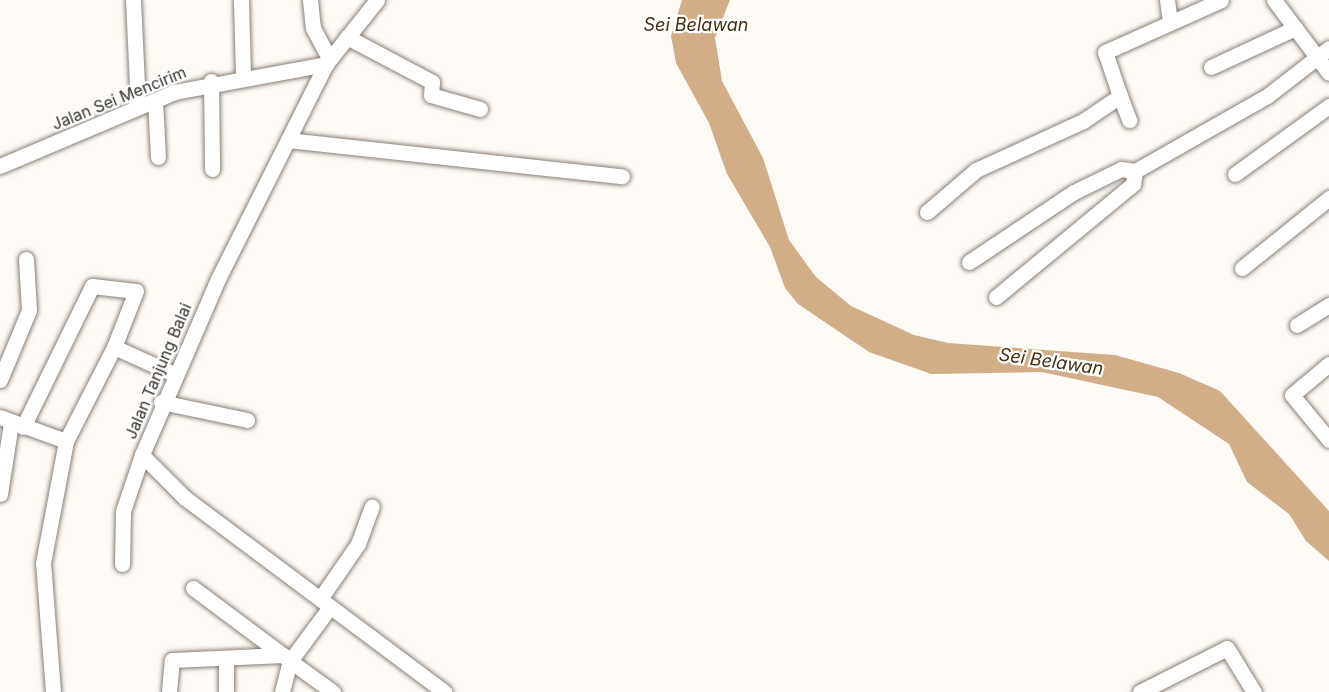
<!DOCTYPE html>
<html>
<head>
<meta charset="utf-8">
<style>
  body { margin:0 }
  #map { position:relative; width:1329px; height:692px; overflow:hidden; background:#fefaf6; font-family:Inter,sans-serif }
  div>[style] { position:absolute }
  .water>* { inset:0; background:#d1ad88 }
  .roads { filter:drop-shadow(0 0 2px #877e76) drop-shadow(0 0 2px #877e76) }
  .minor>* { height:15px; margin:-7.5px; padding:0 7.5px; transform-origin:7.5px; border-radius:7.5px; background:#fff }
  span { translate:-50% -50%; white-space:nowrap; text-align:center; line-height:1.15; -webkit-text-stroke:4.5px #fff; paint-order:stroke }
  .street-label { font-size:16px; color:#332f2b }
  .water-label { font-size:18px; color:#472e10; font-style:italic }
</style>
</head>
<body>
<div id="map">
  <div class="water">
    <div style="clip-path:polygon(682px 0,730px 0,715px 38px,722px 81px,763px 158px,789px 240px,816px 277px,851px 306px,914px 335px,948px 343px,1115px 355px,1179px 373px,1220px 391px,1329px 511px,1329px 561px,1306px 541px,1289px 514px,1247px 482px,1229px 444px,1158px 397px,1042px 372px,931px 374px,869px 352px,798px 304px,785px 288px,770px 247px,727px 174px,709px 123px,676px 63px,671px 36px)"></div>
  </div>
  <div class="roads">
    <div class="minor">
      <div style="left:133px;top:0;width:107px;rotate:87.3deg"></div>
      <div style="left:241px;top:0;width:76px;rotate:88.5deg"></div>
      <div style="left:310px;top:0;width:28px;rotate:84deg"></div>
      <div style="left:313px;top:28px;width:34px;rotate:62deg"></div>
      <div style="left:377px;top:0;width:82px;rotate:128.6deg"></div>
      <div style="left:326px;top:64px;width:241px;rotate:116.7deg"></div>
      <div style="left:218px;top:279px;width:192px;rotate:113.4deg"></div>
      <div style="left:142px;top:455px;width:61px;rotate:45deg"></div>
      <div style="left:185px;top:498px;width:324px;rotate:36.8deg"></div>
      <div style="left:1167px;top:0;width:21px;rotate:82deg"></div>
      <div style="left:1274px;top:0;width:91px;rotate:53deg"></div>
      <div style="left:347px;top:37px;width:96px;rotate:27.9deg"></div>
      <div style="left:432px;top:82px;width:13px;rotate:94deg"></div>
      <div style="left:431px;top:95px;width:51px;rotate:15.9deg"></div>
      <div style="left:1211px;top:67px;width:93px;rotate:-24.9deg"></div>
      <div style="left:211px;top:81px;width:88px;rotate:89.3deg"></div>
      <div style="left:1120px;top:96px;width:26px;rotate:69deg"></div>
      <div style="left:155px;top:100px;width:57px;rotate:87deg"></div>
      <div style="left:288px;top:140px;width:336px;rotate:6.2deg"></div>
      <div style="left:0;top:166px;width:189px;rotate:-23deg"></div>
      <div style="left:174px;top:92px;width:155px;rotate:-10.4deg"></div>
      <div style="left:1235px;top:174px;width:116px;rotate:-35.9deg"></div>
      <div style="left:927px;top:212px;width:65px;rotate:-40.6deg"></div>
      <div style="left:976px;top:170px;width:118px;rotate:-24.6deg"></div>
      <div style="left:1083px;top:121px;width:45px;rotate:-34deg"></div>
      <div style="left:1120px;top:96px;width:46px;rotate:-108.8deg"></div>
      <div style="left:1105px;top:52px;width:127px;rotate:-24.1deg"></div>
      <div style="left:969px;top:262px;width:126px;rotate:-33.7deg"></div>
      <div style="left:1074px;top:192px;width:52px;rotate:-26.1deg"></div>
      <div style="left:1121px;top:169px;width:14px;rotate:8deg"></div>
      <div style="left:1135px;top:171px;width:152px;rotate:-29.6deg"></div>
      <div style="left:1267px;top:96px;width:78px;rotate:-37.7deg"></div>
      <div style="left:1242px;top:268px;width:112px;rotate:-38.8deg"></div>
      <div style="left:996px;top:297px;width:178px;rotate:-39.5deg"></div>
      <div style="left:1133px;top:184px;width:13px;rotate:-81deg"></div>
      <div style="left:1297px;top:325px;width:38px;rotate:-32deg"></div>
      <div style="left:1329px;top:364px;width:48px;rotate:140deg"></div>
      <div style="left:1292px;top:395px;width:58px;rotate:50.6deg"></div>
      <div style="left:0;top:380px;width:76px;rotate:-67.5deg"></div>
      <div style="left:29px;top:310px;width:51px;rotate:-93.4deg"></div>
      <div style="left:161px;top:402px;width:88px;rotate:11.8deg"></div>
      <div style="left:0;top:417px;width:70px;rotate:20deg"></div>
      <div style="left:23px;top:427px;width:157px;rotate:-63.9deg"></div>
      <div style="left:92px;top:286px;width:44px;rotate:6.5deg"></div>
      <div style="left:136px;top:291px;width:60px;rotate:111.4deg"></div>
      <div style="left:0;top:494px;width:72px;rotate:-81.2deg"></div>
      <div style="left:122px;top:564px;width:53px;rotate:-88.9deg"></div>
      <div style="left:123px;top:511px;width:59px;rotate:-71.3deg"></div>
      <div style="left:193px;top:588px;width:112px;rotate:36.7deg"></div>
      <div style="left:320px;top:599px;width:67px;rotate:-55.4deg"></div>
      <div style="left:358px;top:544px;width:40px;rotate:-69.8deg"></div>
      <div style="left:226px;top:659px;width:33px;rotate:90deg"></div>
      <div style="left:53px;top:692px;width:129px;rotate:-94.4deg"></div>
      <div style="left:43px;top:563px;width:124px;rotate:-79.3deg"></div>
      <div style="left:66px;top:441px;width:106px;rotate:-62.9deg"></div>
      <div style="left:114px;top:347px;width:66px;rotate:24.2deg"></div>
      <div style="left:169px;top:692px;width:32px;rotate:-85deg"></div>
      <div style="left:172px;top:660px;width:111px;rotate:-2.6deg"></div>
      <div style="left:283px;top:655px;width:9px;rotate:41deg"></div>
      <div style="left:290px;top:661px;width:67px;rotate:-53.5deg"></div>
      <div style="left:282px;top:692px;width:32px;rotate:-76deg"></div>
      <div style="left:290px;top:661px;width:53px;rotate:35.8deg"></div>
      <div style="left:1140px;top:692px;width:97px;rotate:-26.8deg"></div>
      <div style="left:1227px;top:648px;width:52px;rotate:58.5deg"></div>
    </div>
  </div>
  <div class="street-label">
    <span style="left:119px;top:98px;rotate:-22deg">Jalan Sei Mencirim</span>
    <span style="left:158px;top:371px;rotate:-67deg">Jalan Tanjung Balai</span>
  </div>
  <div class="water-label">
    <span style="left:696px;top:25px">Sei Belawan</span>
    <span style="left:1051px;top:362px;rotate:8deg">Sei Belawan</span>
  </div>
</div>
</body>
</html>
